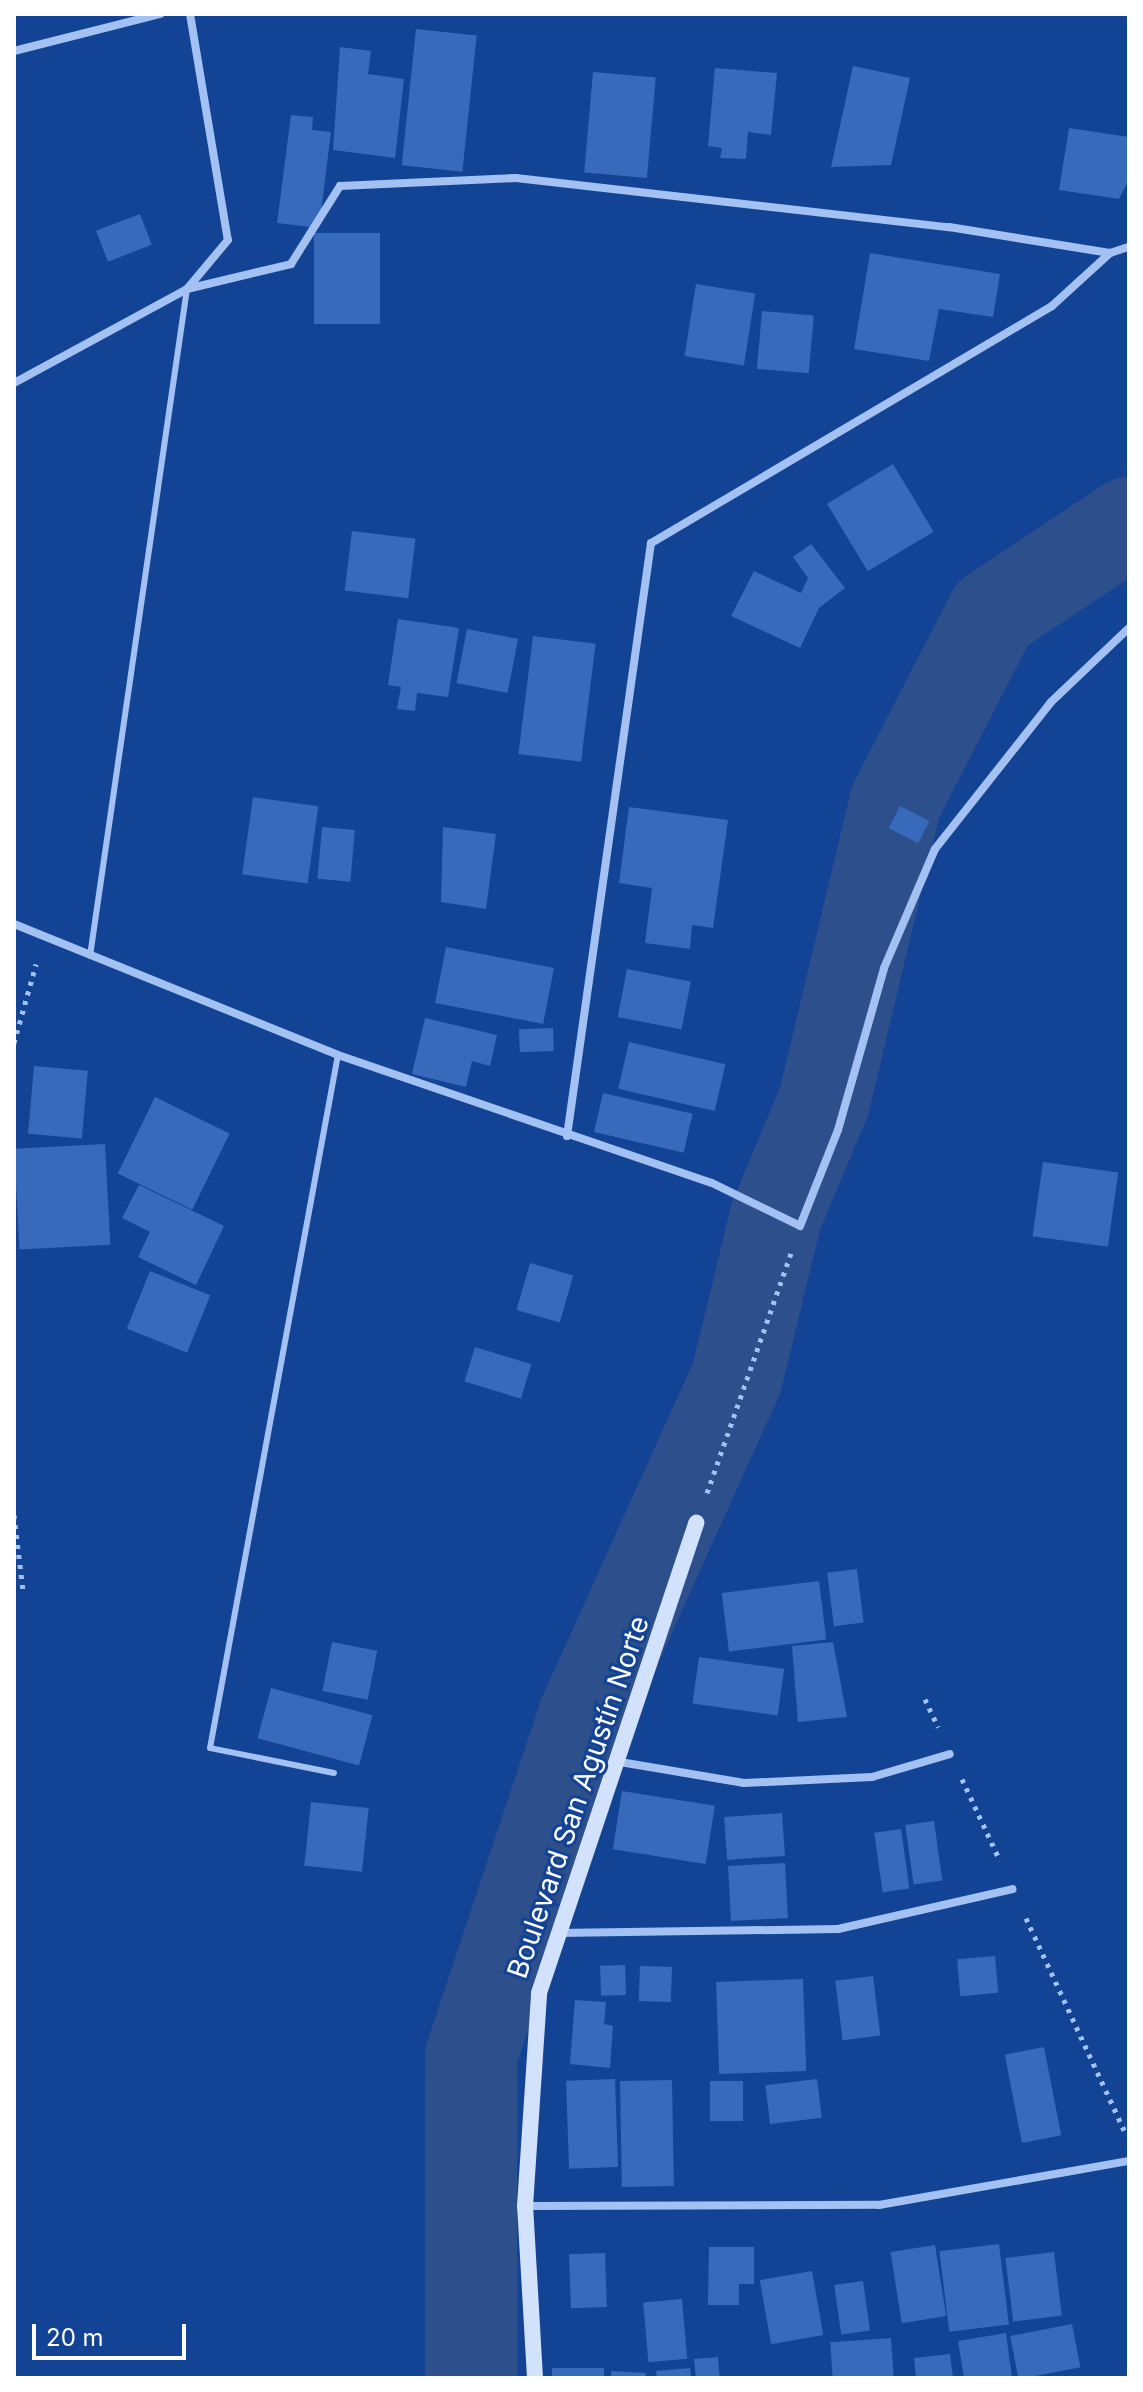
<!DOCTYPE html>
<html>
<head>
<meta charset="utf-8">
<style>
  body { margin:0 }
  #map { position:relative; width:1143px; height:2392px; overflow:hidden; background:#134394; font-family:Inter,sans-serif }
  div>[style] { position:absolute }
  .river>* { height:92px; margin:-46px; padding:0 46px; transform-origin:46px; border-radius:46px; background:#2d4f8c }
  .building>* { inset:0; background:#376abb; transform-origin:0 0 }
  .path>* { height:5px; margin-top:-2.5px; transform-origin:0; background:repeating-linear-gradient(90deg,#a3c1f2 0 4px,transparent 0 10px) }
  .lane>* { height:6px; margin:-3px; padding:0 3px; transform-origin:3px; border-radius:3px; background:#a3c1f2 }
  .street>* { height:8px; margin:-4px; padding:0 4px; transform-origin:4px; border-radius:4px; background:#a3c1f2 }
  .secondary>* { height:16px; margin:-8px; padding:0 8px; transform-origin:8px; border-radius:8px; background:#d2e1fc }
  span { translate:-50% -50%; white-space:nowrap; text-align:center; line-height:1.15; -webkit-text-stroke:6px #134394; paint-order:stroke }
  .street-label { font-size:28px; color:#fff }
  .frame { position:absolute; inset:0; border:16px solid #fff; pointer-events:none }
  .scale { position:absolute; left:32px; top:2324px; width:154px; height:36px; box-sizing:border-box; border:4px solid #fff; border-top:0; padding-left:10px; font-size:24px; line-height:28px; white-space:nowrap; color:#fff; -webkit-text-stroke:6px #134394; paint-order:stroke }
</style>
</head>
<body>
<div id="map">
  <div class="river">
    <div style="left:471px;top:2378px;width:322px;rotate:-90deg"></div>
    <div style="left:471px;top:2056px;width:358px;rotate:-71.6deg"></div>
    <div style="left:584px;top:1716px;width:372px;rotate:-65.7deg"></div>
    <div style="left:737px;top:1377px;width:166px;rotate:-76.4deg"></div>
    <div style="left:776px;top:1216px;width:124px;rotate:-67.2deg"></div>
    <div style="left:824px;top:1102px;width:307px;rotate:-76.6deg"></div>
    <div style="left:895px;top:803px;width:212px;rotate:-62.8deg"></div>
    <div style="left:992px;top:614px;width:164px;rotate:-33.6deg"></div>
  </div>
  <div class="building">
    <div style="left:416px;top:29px;width:61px;height:137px;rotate:6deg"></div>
    <div style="clip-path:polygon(340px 47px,371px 51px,368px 74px,404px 79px,395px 158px,333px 150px)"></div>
    <div style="clip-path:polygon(853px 66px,910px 78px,891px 165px,831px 167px)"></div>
    <div style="clip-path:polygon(715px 68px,777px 73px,771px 135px,748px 132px,746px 159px,720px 158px,722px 148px,708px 146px)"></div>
    <div style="left:593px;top:72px;width:63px;height:101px;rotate:5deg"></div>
    <div style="clip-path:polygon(291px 115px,313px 117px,312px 130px,331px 132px,319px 228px,277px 223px)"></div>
    <div style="clip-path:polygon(1069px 128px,1129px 137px,1128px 181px,1119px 199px,1059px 190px)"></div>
    <div style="left:140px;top:214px;width:33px;height:47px;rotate:69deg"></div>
    <div style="left:314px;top:233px;width:66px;height:91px"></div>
    <div style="clip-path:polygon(870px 253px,1000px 274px,993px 317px,939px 309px,929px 361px,854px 349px)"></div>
    <div style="left:696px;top:284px;width:60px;height:73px;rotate:9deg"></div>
    <div style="left:762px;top:311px;width:52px;height:58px;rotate:5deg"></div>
    <div style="left:893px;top:464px;width:79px;height:77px;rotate:59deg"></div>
    <div style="left:352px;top:531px;width:64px;height:60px;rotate:7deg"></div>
    <div style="clip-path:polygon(811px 544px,845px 588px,819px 608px,800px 648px,731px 616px,754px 571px,801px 593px,808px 578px,793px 557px)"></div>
    <div style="clip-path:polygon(398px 619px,459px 628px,448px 697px,417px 693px,415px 711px,397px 709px,401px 687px,388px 685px)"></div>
    <div style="left:467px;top:629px;width:52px;height:55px;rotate:11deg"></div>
    <div style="left:533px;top:636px;width:63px;height:119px;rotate:7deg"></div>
    <div style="left:253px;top:797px;width:66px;height:78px;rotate:8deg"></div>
    <div style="left:900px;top:806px;width:33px;height:25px;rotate:27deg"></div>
    <div style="clip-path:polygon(629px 807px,728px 820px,713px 928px,692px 925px,690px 949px,645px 943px,652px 888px,619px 883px)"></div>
    <div style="left:322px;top:827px;width:33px;height:52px;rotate:5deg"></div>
    <div style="clip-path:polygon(443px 827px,496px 834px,486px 909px,441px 902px)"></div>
    <div style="left:446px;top:947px;width:110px;height:57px;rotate:11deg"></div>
    <div style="left:627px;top:969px;width:65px;height:49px;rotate:11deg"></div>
    <div style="clip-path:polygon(425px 1018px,497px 1035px,490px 1066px,472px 1061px,466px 1087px,412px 1074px)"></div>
    <div style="left:553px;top:1028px;width:23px;height:34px;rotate:88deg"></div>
    <div style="left:629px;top:1042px;width:99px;height:48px;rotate:13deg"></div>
    <div style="left:34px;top:1066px;width:54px;height:68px;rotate:5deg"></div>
    <div style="left:603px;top:1093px;width:92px;height:40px;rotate:13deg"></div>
    <div style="left:155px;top:1097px;width:83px;height:85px;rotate:26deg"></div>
    <div style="left:105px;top:1144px;width:101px;height:91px;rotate:87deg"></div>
    <div style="left:1043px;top:1162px;width:76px;height:75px;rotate:8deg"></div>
    <div style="clip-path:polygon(139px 1185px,224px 1226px,196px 1285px,138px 1257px,150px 1232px,122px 1218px)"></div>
    <div style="left:530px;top:1263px;width:45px;height:49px;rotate:16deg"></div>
    <div style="left:150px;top:1271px;width:65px;height:62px;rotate:22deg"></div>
    <div style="left:475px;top:1347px;width:59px;height:36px;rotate:17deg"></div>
    <div style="left:857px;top:1569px;width:54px;height:30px;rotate:83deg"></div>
    <div style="left:819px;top:1581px;width:59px;height:98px;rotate:83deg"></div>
    <div style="left:332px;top:1642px;width:46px;height:50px;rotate:11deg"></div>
    <div style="clip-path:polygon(833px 1642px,847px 1717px,798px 1722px,792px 1646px)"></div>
    <div style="left:699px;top:1657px;width:86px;height:47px;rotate:8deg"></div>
    <div style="left:271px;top:1688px;width:105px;height:52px;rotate:15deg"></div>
    <div style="left:622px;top:1791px;width:94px;height:59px;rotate:9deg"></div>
    <div style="left:311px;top:1802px;width:58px;height:64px;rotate:6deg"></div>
    <div style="left:782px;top:1813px;width:43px;height:58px;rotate:86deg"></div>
    <div style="left:934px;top:1821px;width:60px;height:29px;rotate:82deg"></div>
    <div style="left:901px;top:1829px;width:60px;height:27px;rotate:82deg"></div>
    <div style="left:785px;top:1863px;width:55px;height:57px;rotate:87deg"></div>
    <div style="left:995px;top:1956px;width:37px;height:38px;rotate:85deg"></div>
    <div style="left:625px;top:1965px;width:30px;height:25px;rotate:88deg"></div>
    <div style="left:640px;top:1966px;width:32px;height:35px;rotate:2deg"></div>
    <div style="left:873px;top:1976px;width:60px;height:38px;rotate:83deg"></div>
    <div style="left:803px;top:1979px;width:92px;height:87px;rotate:88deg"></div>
    <div style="clip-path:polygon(575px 2000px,606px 2002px,604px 2024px,613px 2026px,610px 2068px,570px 2064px)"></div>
    <div style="left:1044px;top:2047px;width:90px;height:40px;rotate:79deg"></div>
    <div style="left:615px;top:2079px;width:88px;height:49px;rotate:88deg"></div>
    <div style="left:817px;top:2079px;width:39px;height:52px;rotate:83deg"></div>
    <div style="left:672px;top:2080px;width:106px;height:52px;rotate:89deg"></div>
    <div style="left:743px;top:2081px;width:40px;height:33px;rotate:90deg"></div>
    <div style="left:999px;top:2244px;width:81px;height:60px;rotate:83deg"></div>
    <div style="left:935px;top:2245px;width:72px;height:45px;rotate:81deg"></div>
    <div style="clip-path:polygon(709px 2247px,754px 2247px,754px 2284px,739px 2284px,739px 2305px,708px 2305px)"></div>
    <div style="left:1054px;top:2252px;width:64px;height:49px;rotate:83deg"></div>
    <div style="left:605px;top:2253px;width:54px;height:36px;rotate:88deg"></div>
    <div style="left:812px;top:2271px;width:65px;height:53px;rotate:80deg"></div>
    <div style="left:863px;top:2281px;width:50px;height:29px;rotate:82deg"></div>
    <div style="left:682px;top:2299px;width:60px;height:39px;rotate:85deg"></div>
    <div style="left:1072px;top:2324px;width:44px;height:63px;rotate:79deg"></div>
    <div style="clip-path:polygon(1006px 2333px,1012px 2378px,964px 2378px,958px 2341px)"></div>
    <div style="left:891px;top:2338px;width:40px;height:61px;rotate:86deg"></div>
    <div style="clip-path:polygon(950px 2354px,953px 2378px,916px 2378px,914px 2358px)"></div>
    <div style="left:718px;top:2357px;width:21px;height:24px;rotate:85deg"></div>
    <div style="left:604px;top:2368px;width:10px;height:52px;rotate:90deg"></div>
    <div style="clip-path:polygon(690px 2368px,691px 2378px,657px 2378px,656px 2371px)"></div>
    <div style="clip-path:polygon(611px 2371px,646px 2373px,645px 2378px,611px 2378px)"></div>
  </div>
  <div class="path">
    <div style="left:14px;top:1043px;width:82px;rotate:-74.4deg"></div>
    <div style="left:707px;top:1493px;width:254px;rotate:-70.7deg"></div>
    <div style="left:14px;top:1515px;width:77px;rotate:83.2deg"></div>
    <div style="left:925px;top:1699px;width:31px;rotate:65deg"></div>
    <div style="left:962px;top:1779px;width:90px;rotate:65.1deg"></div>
    <div style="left:1026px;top:1918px;width:234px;rotate:65.2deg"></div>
  </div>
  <div class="lane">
    <div style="left:90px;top:956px;width:674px;rotate:-81.73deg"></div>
    <div style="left:334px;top:1773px;width:126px;rotate:-168.6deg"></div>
    <div style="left:210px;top:1748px;width:705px;rotate:-79.54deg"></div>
  </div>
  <div class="street">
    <div style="left:190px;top:14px;width:229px;rotate:80.5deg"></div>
    <div style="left:228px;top:240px;width:64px;rotate:129.9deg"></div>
    <div style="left:187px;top:289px;width:107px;rotate:-13.5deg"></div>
    <div style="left:291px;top:264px;width:92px;rotate:-57.9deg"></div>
    <div style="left:340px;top:186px;width:176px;rotate:-2.6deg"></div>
    <div style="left:516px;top:178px;width:436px;rotate:6.5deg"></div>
    <div style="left:949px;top:227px;width:163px;rotate:9.2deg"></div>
    <div style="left:1110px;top:253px;width:79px;rotate:137.6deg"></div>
    <div style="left:1052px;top:306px;width:466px;rotate:149.4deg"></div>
    <div style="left:651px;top:543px;width:599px;rotate:98.06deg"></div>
    <div style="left:14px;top:51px;width:151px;rotate:-14.2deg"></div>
    <div style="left:1110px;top:253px;width:20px;rotate:-18deg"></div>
    <div style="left:14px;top:383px;width:197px;rotate:-28.5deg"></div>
    <div style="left:14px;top:924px;width:349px;rotate:22deg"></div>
    <div style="left:338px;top:1055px;width:395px;rotate:18.9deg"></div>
    <div style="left:712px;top:1183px;width:98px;rotate:26deg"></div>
    <div style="left:800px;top:1226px;width:103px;rotate:-68.4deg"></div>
    <div style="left:838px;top:1130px;width:168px;rotate:-74.1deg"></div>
    <div style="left:884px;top:968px;width:129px;rotate:-66.8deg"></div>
    <div style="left:935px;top:849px;width:187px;rotate:-51.7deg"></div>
    <div style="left:1051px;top:702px;width:108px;rotate:-43.5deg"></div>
    <div style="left:620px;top:1762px;width:126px;rotate:9.6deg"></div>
    <div style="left:744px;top:1783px;width:128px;rotate:-2.7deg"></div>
    <div style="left:872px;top:1777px;width:81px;rotate:-16.4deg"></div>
    <div style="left:558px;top:1933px;width:280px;rotate:-0.8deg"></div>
    <div style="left:838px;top:1929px;width:179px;rotate:-12.9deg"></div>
    <div style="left:526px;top:2206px;width:353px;rotate:-0.2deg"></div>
    <div style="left:879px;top:2205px;width:254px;rotate:-10deg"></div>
  </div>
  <div class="secondary">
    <div style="left:535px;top:2378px;width:172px;rotate:-93.3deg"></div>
    <div style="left:525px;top:2206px;width:213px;rotate:-86.2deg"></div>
    <div style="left:539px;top:1993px;width:496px;rotate:-71.5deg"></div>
  </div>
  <div class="street-label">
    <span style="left:578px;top:1797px;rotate:-71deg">Boulevard San Agustín Norte</span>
  </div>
  <div class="frame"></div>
  <div class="scale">20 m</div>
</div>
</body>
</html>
